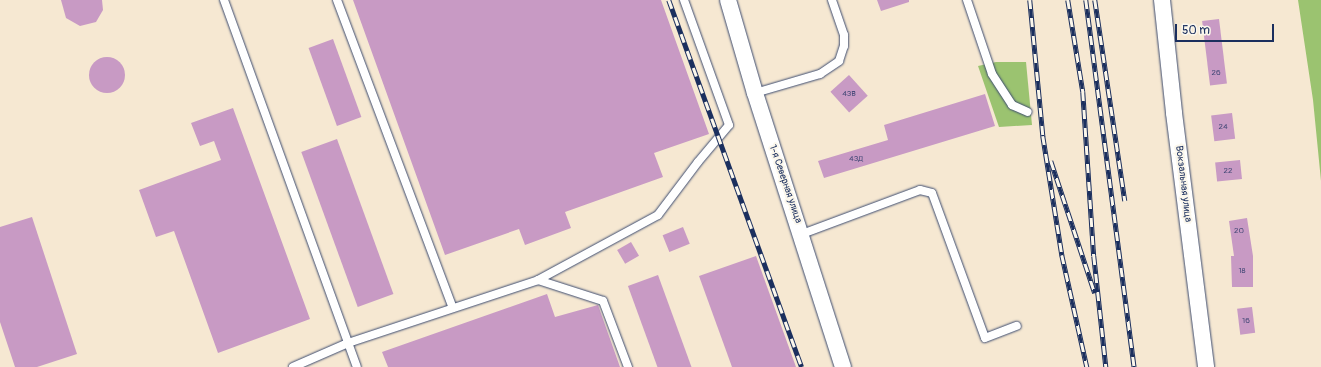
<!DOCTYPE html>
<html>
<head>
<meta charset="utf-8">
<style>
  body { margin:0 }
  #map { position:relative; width:1321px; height:367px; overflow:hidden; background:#f6e8d2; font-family:Pangolin,sans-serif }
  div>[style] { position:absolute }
  .green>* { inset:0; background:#9bc370 }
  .building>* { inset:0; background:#c89ac4; transform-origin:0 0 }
  .round { border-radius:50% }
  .roads { filter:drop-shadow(0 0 1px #3c4b6f) drop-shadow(0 0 1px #3c4b6f) }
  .service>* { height:8px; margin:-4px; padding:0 4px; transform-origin:4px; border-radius:4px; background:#fff }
  .minor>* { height:16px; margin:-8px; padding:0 8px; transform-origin:8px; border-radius:8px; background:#fff }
  .rail>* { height:4.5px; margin-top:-2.25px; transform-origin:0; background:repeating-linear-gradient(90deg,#fbf7ec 0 9px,#1b2f5e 0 18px); box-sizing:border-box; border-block:1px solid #1b2f5e }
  span { translate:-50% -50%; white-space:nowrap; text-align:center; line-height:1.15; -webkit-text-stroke:4px #fbf7ec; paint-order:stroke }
  .number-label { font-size:8px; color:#464a78 }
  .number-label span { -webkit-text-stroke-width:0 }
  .street-label { font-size:10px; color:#1b2f5e }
  .scale { position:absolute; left:1175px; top:24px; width:99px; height:18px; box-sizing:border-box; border:2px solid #1b2f5e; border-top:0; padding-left:5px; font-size:12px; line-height:14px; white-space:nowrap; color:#1b2f5e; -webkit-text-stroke:3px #fbf7ec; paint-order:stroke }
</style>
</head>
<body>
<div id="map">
  <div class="green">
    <div style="clip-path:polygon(1298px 0,1321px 0,1321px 181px,1313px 100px)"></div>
    <div style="clip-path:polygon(996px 62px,1026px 62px,1032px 125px,999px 127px,978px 66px)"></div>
  </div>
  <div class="building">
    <div style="clip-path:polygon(61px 0,102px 0,103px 10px,96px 22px,80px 26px,66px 18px)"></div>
    <div style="clip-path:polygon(353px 0,661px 0,709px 134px,654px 153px,663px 177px,565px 212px,571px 228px,525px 245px,519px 229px,445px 255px)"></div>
    <div style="clip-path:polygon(877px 0,909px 0,909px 2px,881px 11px)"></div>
    <div style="left:1219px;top:19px;width:65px;height:17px;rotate:83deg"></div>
    <div style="left:333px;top:39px;width:83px;height:26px;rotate:70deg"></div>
    <div class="round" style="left:89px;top:57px;width:36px;height:36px"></div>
    <div style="left:849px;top:75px;width:28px;height:25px;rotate:48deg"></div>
    <div style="clip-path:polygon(985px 94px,995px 126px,824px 178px,818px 161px,888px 140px,884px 125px)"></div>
    <div style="clip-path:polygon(233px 108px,310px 319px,218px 353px,174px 231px,156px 237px,139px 190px,221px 160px,214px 141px,200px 146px,191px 123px)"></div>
    <div style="left:1232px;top:113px;width:26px;height:21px;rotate:83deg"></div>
    <div style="left:337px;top:139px;width:165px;height:38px;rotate:70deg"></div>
    <div style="left:1240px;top:160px;width:19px;height:25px;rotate:84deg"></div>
    <div style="clip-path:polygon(32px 217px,77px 354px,37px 367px,15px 367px,0 322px,0 227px)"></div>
    <div style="clip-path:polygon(1247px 218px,1253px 256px,1253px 287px,1232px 287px,1231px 256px,1234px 256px,1229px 221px)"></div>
    <div style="left:683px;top:227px;width:18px;height:22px;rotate:68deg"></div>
    <div style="left:631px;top:242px;width:16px;height:16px;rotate:60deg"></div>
    <div style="clip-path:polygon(756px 256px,796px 367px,732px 367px,699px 276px)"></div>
    <div style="left:658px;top:275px;width:98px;height:32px;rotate:70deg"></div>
    <div style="clip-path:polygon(547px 294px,555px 317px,598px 305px,620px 367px,388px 367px,382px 352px)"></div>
    <div style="left:1252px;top:307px;width:26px;height:15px;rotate:83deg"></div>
  </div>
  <div class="roads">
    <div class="service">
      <div style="left:224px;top:0;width:390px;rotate:70.1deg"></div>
      <div style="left:337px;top:0;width:329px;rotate:69.4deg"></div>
      <div style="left:967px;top:0;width:78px;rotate:71.3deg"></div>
      <div style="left:992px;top:74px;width:37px;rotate:57deg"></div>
      <div style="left:1012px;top:105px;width:17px;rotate:24deg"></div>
      <div style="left:755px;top:93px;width:68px;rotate:-16.3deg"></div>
      <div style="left:820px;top:74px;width:23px;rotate:-34deg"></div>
      <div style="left:839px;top:61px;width:16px;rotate:-72deg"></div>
      <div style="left:844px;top:46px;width:11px;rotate:-90deg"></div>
      <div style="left:844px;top:35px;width:37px;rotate:-109deg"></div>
      <div style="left:802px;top:234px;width:126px;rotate:-20.4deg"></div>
      <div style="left:920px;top:190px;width:12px;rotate:14deg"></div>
      <div style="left:932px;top:193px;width:154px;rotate:69.9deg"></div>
      <div style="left:985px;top:338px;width:34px;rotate:-21deg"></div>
      <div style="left:538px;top:280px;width:136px;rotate:-28.4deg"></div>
      <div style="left:658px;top:215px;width:66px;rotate:-53deg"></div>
      <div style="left:698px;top:162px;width:48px;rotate:-50deg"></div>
      <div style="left:729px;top:125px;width:133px;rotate:-109.8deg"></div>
      <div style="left:293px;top:367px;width:60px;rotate:-23.6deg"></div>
      <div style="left:348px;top:343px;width:200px;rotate:-18.3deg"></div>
      <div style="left:538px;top:280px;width:68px;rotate:17.9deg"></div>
      <div style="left:603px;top:301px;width:71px;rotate:69.3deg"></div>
    </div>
    <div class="minor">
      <div style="left:728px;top:0;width:97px;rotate:73.8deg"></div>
      <div style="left:755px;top:93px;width:288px;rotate:72.2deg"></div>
      <div style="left:1162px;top:0;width:114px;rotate:83.9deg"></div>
      <div style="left:1174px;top:113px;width:256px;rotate:82.8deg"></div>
    </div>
  </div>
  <div class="rail">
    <div style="left:669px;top:0;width:390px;rotate:70.1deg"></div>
    <div style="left:1030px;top:0;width:137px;rotate:84.5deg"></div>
    <div style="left:1043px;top:136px;width:121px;rotate:80.9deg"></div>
    <div style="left:1062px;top:255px;width:115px;rotate:77.4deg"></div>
    <div style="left:1068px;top:0;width:93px;rotate:80.7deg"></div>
    <div style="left:1083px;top:92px;width:164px;rotate:86.2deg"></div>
    <div style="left:1094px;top:256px;width:112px;rotate:83.8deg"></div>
    <div style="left:1086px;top:0;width:370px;rotate:82.5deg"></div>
    <div style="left:1095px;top:0;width:203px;rotate:81.5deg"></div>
    <div style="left:1051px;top:161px;width:139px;rotate:71.6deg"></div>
  </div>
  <div class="number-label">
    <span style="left:1216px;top:73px">26</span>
    <span style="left:849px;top:94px">43В</span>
    <span style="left:1223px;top:127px">24</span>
    <span style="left:856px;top:159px">43Д</span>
    <span style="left:1228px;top:171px">22</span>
    <span style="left:1239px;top:231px">20</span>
    <span style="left:1242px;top:271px">18</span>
    <span style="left:1246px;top:321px">16</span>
  </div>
  <div class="street-label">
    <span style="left:785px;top:184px;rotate:71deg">1-я Северная улица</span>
    <span style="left:1183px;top:184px;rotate:83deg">Вокзальная улица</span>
  </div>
  <div class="scale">50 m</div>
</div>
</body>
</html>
